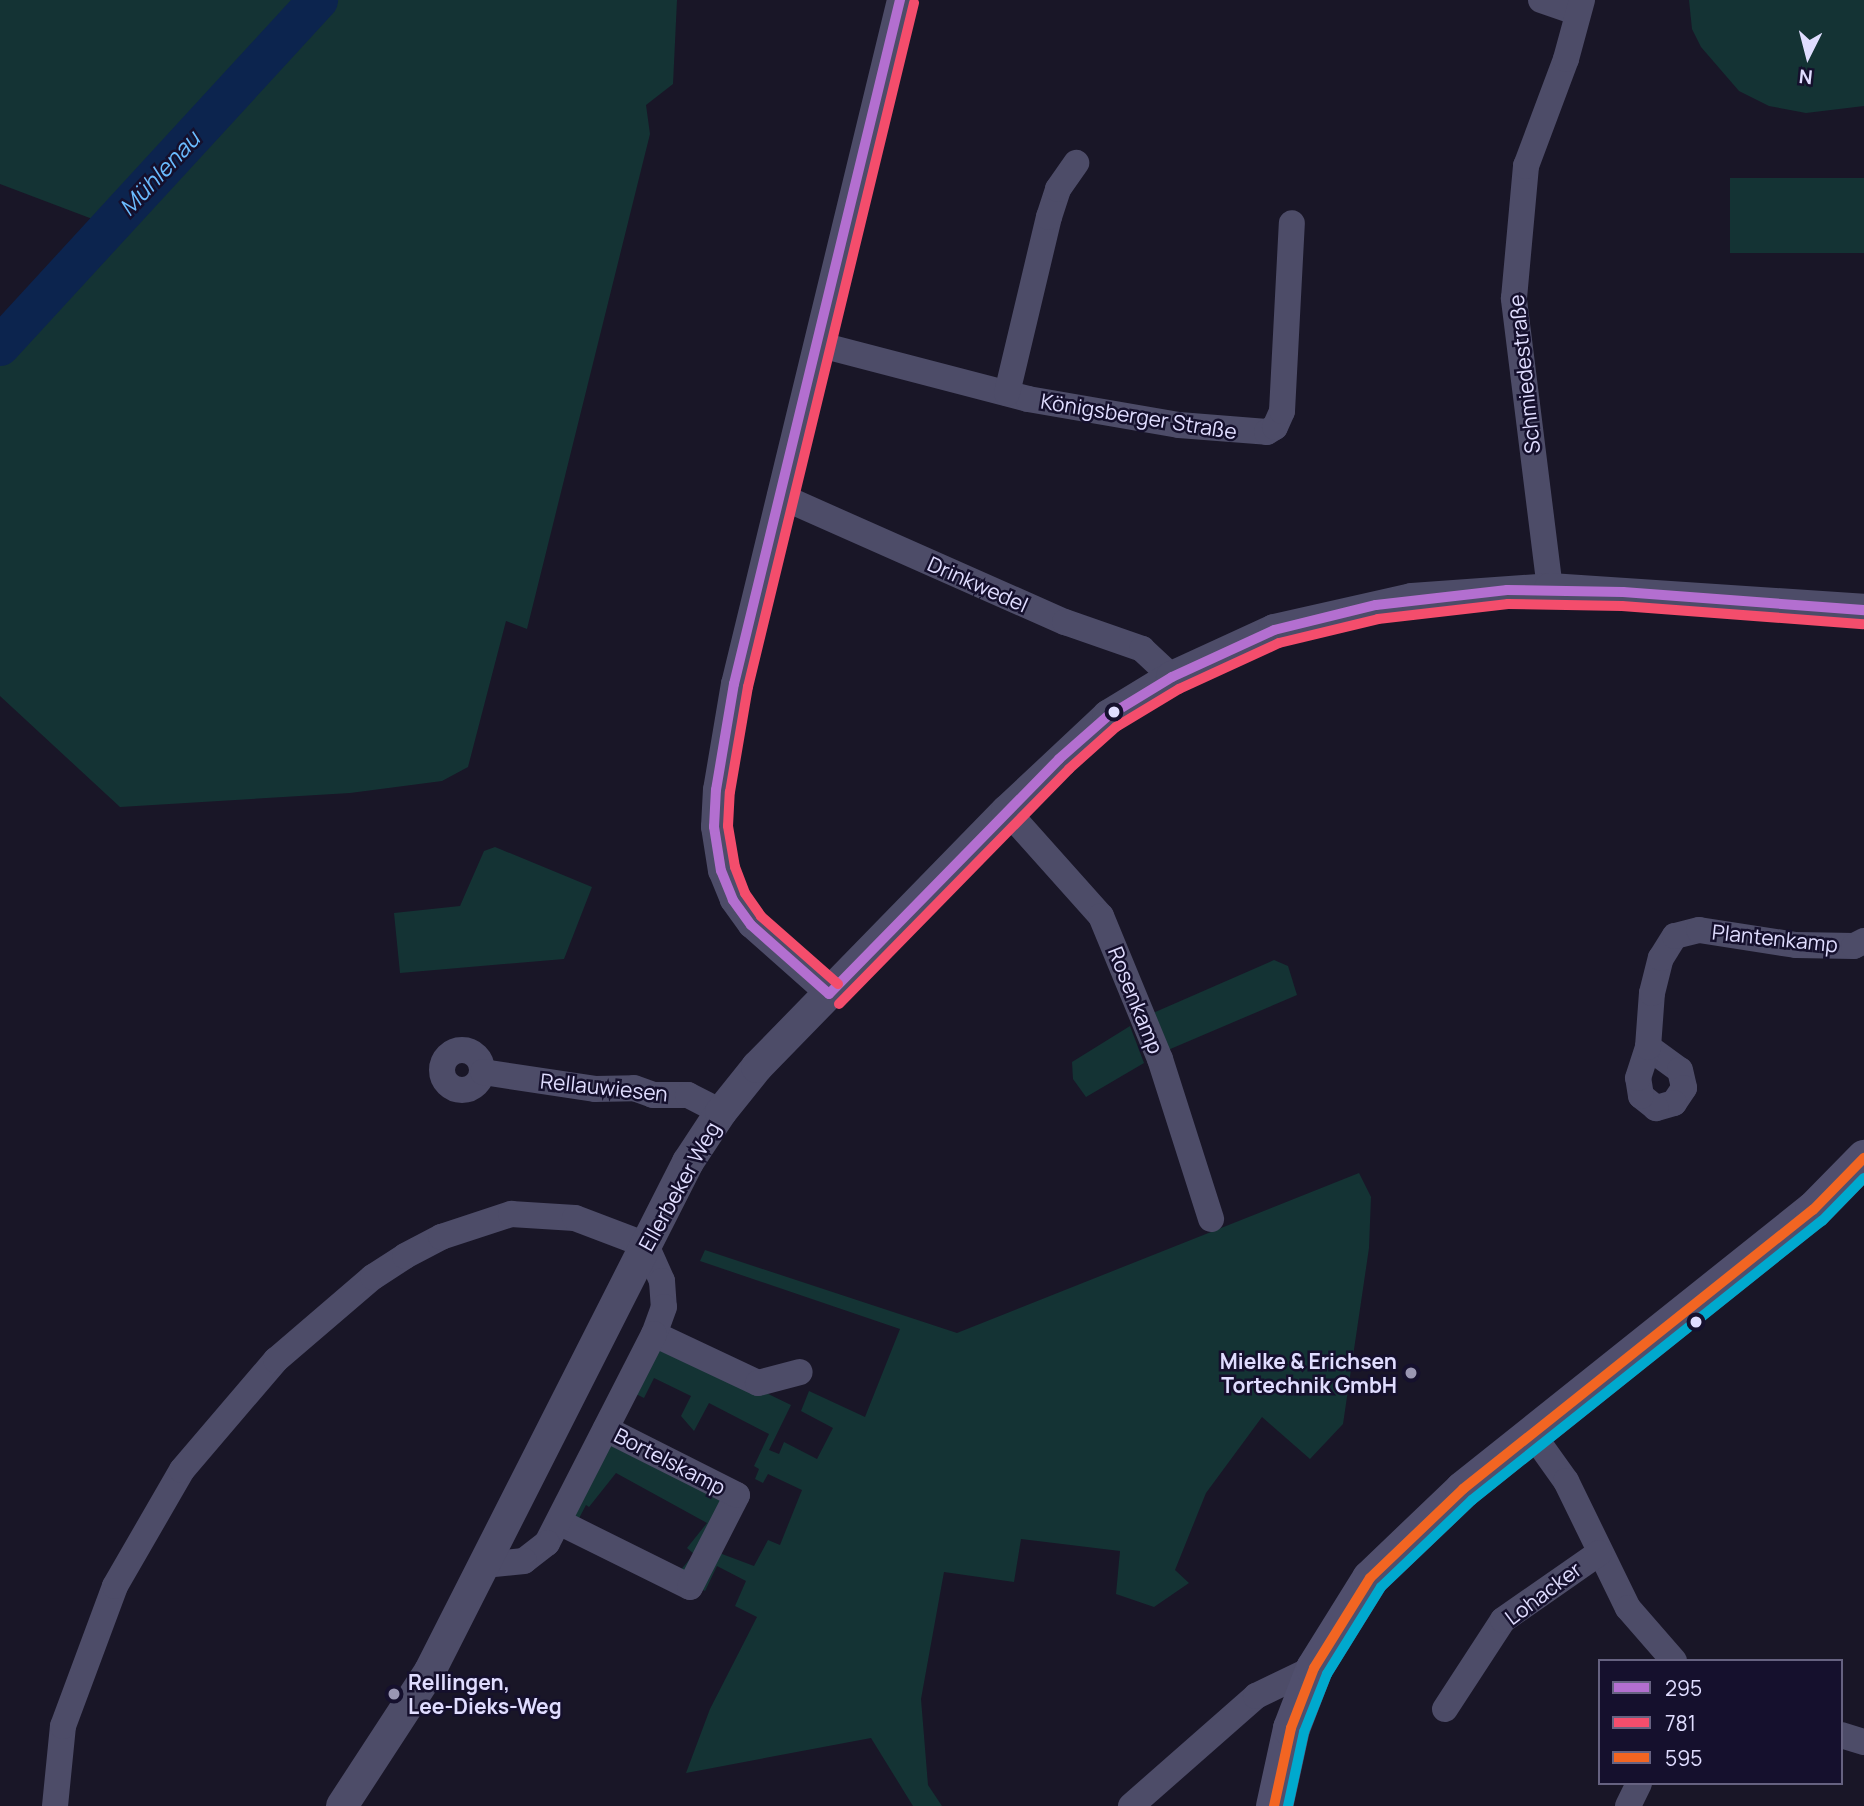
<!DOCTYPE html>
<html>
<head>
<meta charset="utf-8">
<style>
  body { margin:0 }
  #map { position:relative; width:1864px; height:1806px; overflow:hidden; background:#191627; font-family:Manrope,sans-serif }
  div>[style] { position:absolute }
  .green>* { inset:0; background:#143334; transform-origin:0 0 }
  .river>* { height:40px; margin:-20px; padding:0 20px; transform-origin:20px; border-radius:20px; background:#0c244e }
  .minor>* { height:26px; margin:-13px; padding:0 13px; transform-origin:13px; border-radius:13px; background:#4d4c68 }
  .minor>.ring { margin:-13px; padding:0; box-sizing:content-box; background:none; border:26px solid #4d4c68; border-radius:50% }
  .tertiary>* { height:32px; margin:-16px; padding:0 16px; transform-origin:16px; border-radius:16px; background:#4d4c68 }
  .secondary>* { height:37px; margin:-18.5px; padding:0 18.5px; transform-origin:18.5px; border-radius:18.5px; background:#504f6d }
  .bus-1>* { height:10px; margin:-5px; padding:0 5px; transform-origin:5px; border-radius:5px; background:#b36fd0 }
  .bus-2>* { height:10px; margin:-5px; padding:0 5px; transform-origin:5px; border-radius:5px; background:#f44d6c }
  .bus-3>* { height:10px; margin:-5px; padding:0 5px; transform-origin:5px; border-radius:5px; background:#f26522 }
  .bus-4>* { height:10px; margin:-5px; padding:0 5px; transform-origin:5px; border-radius:5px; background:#00a9ce }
  .dots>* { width:19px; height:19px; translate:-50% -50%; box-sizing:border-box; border:4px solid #15102d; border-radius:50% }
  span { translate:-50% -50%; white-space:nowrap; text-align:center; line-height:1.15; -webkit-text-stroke:5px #15102d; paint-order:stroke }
  .street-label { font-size:21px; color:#e0ddff }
  .poi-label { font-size:21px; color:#e0ddff; font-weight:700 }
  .right { translate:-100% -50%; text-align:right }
  .left { translate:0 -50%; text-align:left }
  .water-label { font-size:23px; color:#6bbcff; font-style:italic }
  .legend { position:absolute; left:1598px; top:1659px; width:245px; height:126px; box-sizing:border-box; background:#15102d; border:2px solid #666281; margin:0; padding:9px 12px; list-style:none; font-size:21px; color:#e0ddff }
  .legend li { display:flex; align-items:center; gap:14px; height:35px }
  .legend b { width:35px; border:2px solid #666281 }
  .north { position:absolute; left:1773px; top:21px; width:70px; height:70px; -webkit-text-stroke:5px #15102d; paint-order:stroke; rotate:186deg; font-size:19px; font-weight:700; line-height:28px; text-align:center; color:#e0ddff }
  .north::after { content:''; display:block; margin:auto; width:24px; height:32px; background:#e0ddff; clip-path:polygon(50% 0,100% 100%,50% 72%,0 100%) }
</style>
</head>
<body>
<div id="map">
  <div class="green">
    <div style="clip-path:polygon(0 0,308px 0,103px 223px,0 184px)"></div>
    <div style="clip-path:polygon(336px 0,677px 0,673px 84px,646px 105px,650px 134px,527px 629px,506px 621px,468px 767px,442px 781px,350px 793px,120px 807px,0 696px,0 356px)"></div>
    <div style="clip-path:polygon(1689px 0,1864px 0,1864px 106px,1806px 113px,1769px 106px,1739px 91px,1701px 47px,1692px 29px)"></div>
    <div style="left:1864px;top:178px;width:75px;height:134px;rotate:90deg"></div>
    <div style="clip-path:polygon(495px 847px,592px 887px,564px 959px,400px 973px,394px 913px,460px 906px,484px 851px)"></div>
    <div style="clip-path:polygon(1274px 960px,1288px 966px,1297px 995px,1168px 1050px,1153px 1013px)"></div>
    <div style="clip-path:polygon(1130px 1026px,1144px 1063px,1086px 1097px,1073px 1079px,1072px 1062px)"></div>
    <div style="clip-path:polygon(1359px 1173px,1371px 1197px,1369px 1248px,1343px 1424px,1310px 1459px,1262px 1417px,1206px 1493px,1175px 1570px,1189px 1583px,1154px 1607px,1116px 1594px,1120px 1551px,1021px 1539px,1014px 1582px,944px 1572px,921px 1699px,928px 1785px,942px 1806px,913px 1806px,871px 1738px,686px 1773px,710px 1709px,757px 1617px,735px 1606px,746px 1581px,717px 1566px,705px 1591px,696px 1587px,714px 1551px,754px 1566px,768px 1540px,780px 1545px,802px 1490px,768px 1474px,763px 1483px,755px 1479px,759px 1469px,754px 1466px,769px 1434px,709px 1403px,694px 1431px,681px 1416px,691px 1396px,654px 1378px,644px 1398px,632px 1392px,654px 1350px,669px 1346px,791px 1405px,769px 1450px,779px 1454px,784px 1442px,817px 1459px,833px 1428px,801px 1411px,809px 1391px,865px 1417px,900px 1329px,700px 1261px,705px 1250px,957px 1333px)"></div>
    <div style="clip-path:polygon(613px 1441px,725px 1495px,693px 1569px,679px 1572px,694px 1554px,687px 1548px,707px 1523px,616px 1473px,589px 1507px,586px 1505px,576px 1524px,573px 1516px)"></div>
  </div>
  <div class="river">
    <div style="left:0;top:346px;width:470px;rotate:-47.4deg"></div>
  </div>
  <div class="minor">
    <div style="left:1541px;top:0;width:39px;rotate:19deg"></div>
    <div style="left:817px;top:344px;width:218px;rotate:14.6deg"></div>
    <div style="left:1028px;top:399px;width:153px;rotate:9.8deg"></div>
    <div style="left:1179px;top:425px;width:88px;rotate:4.5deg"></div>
    <div style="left:1267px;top:432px;width:9px;rotate:-32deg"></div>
    <div style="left:1275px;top:427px;width:17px;rotate:-66deg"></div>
    <div style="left:1282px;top:411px;width:188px;rotate:-87deg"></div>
    <div style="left:1007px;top:393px;width:181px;rotate:-76.6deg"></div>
    <div style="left:1049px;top:217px;width:29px;rotate:-72deg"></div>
    <div style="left:1058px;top:189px;width:32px;rotate:-55deg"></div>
    <div style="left:780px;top:496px;width:312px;rotate:23.9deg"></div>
    <div style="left:1065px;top:622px;width:82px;rotate:19.3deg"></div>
    <div style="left:1142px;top:649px;width:41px;rotate:43deg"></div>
    <div style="left:1550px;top:589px;width:293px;rotate:-97.1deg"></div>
    <div style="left:1514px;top:298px;width:133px;rotate:-84.8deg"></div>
    <div style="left:1526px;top:166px;width:114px;rotate:-69.5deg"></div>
    <div style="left:1566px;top:59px;width:61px;rotate:-74.8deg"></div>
    <div style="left:1007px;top:811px;width:141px;rotate:48.2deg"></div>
    <div style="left:1101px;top:916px;width:155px;rotate:67.6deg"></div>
    <div style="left:1160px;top:1059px;width:168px;rotate:72.3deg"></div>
    <div style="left:829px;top:994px;width:104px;rotate:-138.5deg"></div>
    <div style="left:751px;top:925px;width:31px;rotate:-126deg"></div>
    <div style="left:733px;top:900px;width:31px;rotate:-112deg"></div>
    <div style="left:721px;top:871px;width:45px;rotate:-99deg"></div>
    <div style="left:714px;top:827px;width:37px;rotate:-87deg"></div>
    <div style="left:716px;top:790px;width:108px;rotate:-80.4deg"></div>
    <div style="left:734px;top:684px;width:704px;rotate:-76.36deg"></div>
    <div style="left:1648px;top:1047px;width:39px;rotate:36deg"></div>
    <div style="left:1680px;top:1070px;width:18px;rotate:77deg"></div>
    <div style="left:1684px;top:1088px;width:18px;rotate:124deg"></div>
    <div style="left:1674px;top:1103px;width:19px;rotate:164deg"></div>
    <div style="left:1656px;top:1108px;width:19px;rotate:-141deg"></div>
    <div style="left:1641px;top:1096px;width:18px;rotate:-99deg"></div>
    <div style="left:1638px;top:1078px;width:33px;rotate:-72deg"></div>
    <div style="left:1648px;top:1047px;width:54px;rotate:-85.8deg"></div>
    <div style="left:1652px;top:993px;width:36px;rotate:-76deg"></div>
    <div style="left:1661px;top:958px;width:26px;rotate:-58deg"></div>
    <div style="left:1675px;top:936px;width:25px;rotate:-14deg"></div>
    <div style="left:1699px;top:930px;width:98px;rotate:8.8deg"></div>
    <div style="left:1796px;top:945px;width:58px;rotate:1deg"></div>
    <div style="left:1854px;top:946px;width:11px;rotate:-27deg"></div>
    <div class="ring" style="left:442px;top:1050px;width:14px;height:14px"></div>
    <div style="left:483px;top:1072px;width:113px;rotate:8.6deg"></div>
    <div style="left:595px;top:1089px;width:39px;rotate:-1deg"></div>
    <div style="left:634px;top:1088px;width:20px;rotate:20deg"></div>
    <div style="left:653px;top:1095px;width:35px"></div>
    <div style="left:688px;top:1095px;width:37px;rotate:27deg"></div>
    <div style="left:654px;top:1334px;width:115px;rotate:25.2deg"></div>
    <div style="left:758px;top:1383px;width:43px;rotate:-14.7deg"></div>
    <div style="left:1531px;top:1432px;width:60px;rotate:54.5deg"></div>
    <div style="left:1566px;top:1481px;width:141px;rotate:64deg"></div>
    <div style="left:1628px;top:1608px;width:70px;rotate:49deg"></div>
    <div style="left:559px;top:1522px;width:146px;rotate:26.4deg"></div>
    <div style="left:690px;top:1587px;width:103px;rotate:-62.9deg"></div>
    <div style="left:737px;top:1495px;width:147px;rotate:-153.3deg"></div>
    <div style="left:1445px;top:1709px;width:106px;rotate:-56.9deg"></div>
    <div style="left:1503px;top:1620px;width:117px;rotate:-34.9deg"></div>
    <div style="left:1841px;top:1735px;width:24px;rotate:17deg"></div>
    <div style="left:55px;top:1806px;width:80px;rotate:-84.3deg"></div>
    <div style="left:63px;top:1726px;width:149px;rotate:-69.6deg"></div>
    <div style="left:115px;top:1586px;width:134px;rotate:-60deg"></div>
    <div style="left:182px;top:1470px;width:145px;rotate:-49.5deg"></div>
    <div style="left:276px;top:1360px;width:128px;rotate:-40.6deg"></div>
    <div style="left:373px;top:1277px;width:38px;rotate:-33deg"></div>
    <div style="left:405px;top:1256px;width:41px;rotate:-27.8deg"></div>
    <div style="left:441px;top:1237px;width:74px;rotate:-18.2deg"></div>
    <div style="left:511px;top:1214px;width:64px;rotate:3.6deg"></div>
    <div style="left:575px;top:1218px;width:76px;rotate:20.8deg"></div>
    <div style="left:646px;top:1245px;width:39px;rotate:66deg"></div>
    <div style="left:662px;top:1281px;width:26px;rotate:86deg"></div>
    <div style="left:664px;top:1307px;width:29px;rotate:110deg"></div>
    <div style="left:654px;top:1334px;width:235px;rotate:117.1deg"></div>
    <div style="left:547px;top:1543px;width:29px;rotate:142deg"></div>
    <div style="left:524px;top:1561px;width:40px;rotate:174.3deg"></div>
    <div style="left:1131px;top:1806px;width:167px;rotate:-41.3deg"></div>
    <div style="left:1256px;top:1696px;width:64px;rotate:-25.8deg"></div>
    <div style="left:1628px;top:1806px;width:25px;rotate:-64deg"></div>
  </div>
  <div class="tertiary">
    <div style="left:342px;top:1806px;width:161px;rotate:-56.9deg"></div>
    <div style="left:430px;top:1671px;width:571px;rotate:-63.12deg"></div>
    <div style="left:688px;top:1162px;width:60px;rotate:-56.6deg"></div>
    <div style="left:721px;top:1112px;width:58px;rotate:-51.3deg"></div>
    <div style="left:757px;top:1067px;width:358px;rotate:-45.7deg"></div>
    <div style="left:1007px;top:811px;width:139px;rotate:-43.2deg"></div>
    <div style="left:1108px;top:716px;width:75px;rotate:-31.4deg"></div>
    <div style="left:1172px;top:677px;width:112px;rotate:-24.7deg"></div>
    <div style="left:1274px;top:630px;width:141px;rotate:-12.7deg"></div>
    <div style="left:1412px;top:599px;width:138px;rotate:-4.1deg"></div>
    <div style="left:1550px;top:589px;width:315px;rotate:3.8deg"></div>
  </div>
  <div class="secondary">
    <div style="left:1274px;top:1806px;width:80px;rotate:-77.7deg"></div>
    <div style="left:1291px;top:1728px;width:64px;rotate:-69deg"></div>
    <div style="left:1314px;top:1668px;width:106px;rotate:-58.1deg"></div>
    <div style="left:1370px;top:1578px;width:129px;rotate:-43.7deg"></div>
    <div style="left:1463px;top:1489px;width:448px;rotate:-38.6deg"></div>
    <div style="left:1813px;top:1210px;width:73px;rotate:-45.6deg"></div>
  </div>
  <div class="bus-1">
    <div style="left:829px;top:994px;width:329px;rotate:-45.6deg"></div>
    <div style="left:1059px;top:759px;width:65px;rotate:-41.3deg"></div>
    <div style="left:1108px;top:716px;width:75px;rotate:-31.4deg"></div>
    <div style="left:1172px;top:677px;width:112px;rotate:-24.7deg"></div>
    <div style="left:1274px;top:630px;width:105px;rotate:-13.8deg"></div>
    <div style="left:1376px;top:605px;width:132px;rotate:-6.5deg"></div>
    <div style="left:1507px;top:590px;width:116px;rotate:1deg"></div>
    <div style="left:1623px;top:592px;width:242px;rotate:4.3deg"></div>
    <div style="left:829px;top:994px;width:104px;rotate:-138.5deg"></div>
    <div style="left:751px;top:925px;width:31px;rotate:-126deg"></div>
    <div style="left:733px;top:900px;width:31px;rotate:-112deg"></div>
    <div style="left:721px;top:871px;width:45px;rotate:-99deg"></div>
    <div style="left:714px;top:827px;width:37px;rotate:-87deg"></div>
    <div style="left:716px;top:790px;width:108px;rotate:-80.4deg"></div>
    <div style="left:734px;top:684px;width:704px;rotate:-76.36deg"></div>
  </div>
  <div class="bus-2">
    <div style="left:838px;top:984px;width:103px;rotate:-138.6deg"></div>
    <div style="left:761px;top:916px;width:28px;rotate:-125deg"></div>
    <div style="left:745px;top:893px;width:28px;rotate:-111deg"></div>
    <div style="left:735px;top:867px;width:42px;rotate:-99.7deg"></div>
    <div style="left:728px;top:826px;width:34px;rotate:-87deg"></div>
    <div style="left:730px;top:792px;width:107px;rotate:-80.3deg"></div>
    <div style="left:748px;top:687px;width:704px;rotate:-76.36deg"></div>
    <div style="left:839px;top:1004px;width:329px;rotate:-45.6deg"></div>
    <div style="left:1069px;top:769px;width:63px;rotate:-41.8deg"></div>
    <div style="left:1116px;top:727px;width:74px;rotate:-31.1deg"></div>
    <div style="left:1179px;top:689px;width:110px;rotate:-24.7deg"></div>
    <div style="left:1279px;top:643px;width:102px;rotate:-13.6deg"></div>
    <div style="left:1378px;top:619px;width:131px;rotate:-6.6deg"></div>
    <div style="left:1508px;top:604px;width:114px;rotate:1deg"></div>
    <div style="left:1622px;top:606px;width:242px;rotate:4.3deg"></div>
  </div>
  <div class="bus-3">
    <div style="left:1274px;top:1806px;width:80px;rotate:-77.7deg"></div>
    <div style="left:1291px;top:1728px;width:64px;rotate:-69deg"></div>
    <div style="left:1314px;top:1668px;width:106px;rotate:-58.1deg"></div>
    <div style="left:1370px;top:1578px;width:129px;rotate:-43.7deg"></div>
    <div style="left:1463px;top:1489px;width:448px;rotate:-38.6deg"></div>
    <div style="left:1813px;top:1210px;width:73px;rotate:-45.6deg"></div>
  </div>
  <div class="bus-4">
    <div style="left:1288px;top:1806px;width:76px;rotate:-77.8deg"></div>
    <div style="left:1304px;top:1732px;width:62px;rotate:-68.4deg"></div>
    <div style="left:1327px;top:1674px;width:102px;rotate:-58.2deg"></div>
    <div style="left:1381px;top:1587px;width:126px;rotate:-43.7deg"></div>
    <div style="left:1472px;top:1500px;width:448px;rotate:-38.6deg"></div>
    <div style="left:1822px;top:1221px;width:60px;rotate:-45.7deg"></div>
  </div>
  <div class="dots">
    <div style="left:1114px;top:712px;background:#e0ddff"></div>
    <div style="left:1696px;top:1322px;background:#e0ddff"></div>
    <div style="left:1411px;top:1373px;background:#9a97b3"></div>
    <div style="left:394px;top:1694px;background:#9a97b3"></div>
  </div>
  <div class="street-label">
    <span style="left:1524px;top:374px;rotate:-96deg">Schmiedestraße</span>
    <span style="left:1139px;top:416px;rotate:9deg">Königsberger Straße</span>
    <span style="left:978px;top:584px;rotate:24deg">Drinkwedel</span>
    <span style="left:1775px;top:938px;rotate:6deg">Plantenkamp</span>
    <span style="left:1136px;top:1000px;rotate:68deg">Rosenkamp</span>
    <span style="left:604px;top:1087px;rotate:6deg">Rellauwiesen</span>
    <span style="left:679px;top:1186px;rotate:-61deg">Ellerbeker Weg</span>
    <span style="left:670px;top:1461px;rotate:27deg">Bortelskamp</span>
    <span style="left:1543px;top:1593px;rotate:-37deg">Lohacker</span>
  </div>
  <div class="poi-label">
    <span class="right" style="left:1397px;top:1373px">Mielke &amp; Erichsen<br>Tortechnik GmbH</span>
    <span class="left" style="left:408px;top:1694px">Rellingen,<br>Lee-Dieks-Weg</span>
  </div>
  <div class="water-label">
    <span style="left:159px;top:173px;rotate:-47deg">Mühlenau</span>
  </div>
  <ul class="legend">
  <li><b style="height:9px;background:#b36fd0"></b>295</li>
  <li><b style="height:9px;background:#f44d6c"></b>781</li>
  <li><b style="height:9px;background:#f26522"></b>595</li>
  </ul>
  <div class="north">N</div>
</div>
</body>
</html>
